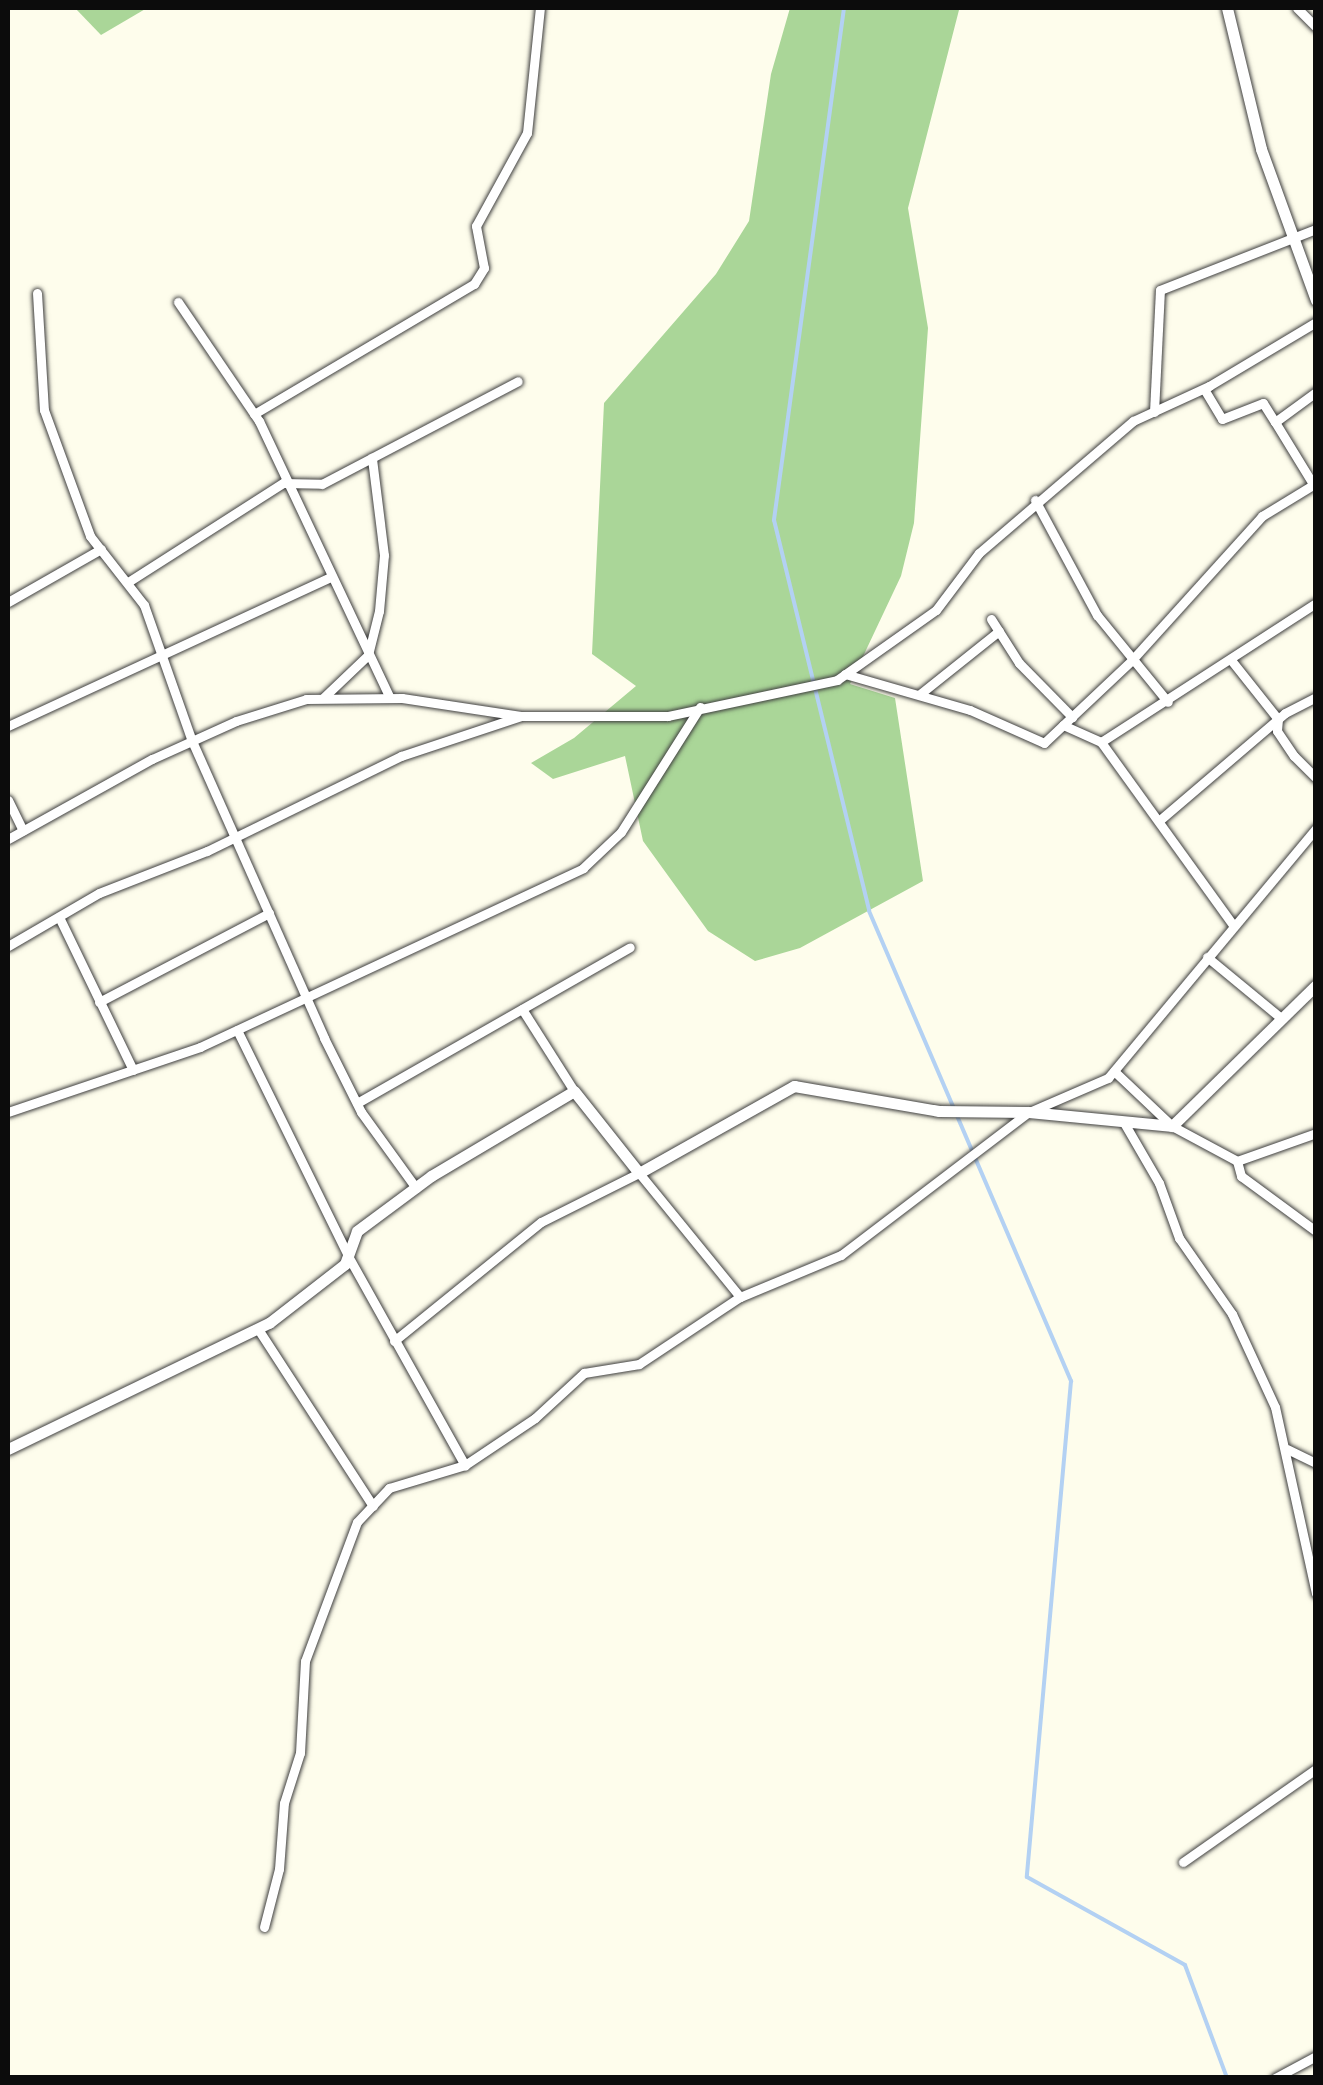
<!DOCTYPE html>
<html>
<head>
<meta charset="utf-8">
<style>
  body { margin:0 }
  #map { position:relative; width:1323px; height:2085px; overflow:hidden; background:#fefdec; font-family:"PT Serif",serif }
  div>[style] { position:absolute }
  .forest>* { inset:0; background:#aad698 }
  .stream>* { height:4px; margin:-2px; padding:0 2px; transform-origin:2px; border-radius:2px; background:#b3d1f3 }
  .roads { filter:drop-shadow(0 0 2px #3f3f3f) drop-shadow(0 0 2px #3f3f3f) }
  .minor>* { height:9px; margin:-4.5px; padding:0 4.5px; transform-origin:4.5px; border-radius:4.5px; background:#fff }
  .tertiary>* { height:11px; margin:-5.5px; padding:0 5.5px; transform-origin:5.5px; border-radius:5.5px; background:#fff }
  span { translate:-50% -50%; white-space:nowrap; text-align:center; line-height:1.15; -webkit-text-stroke:10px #fff; paint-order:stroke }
  .frame { position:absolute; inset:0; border:10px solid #0c0c0c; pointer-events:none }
</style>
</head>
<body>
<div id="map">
  <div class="forest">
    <div style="clip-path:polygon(75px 8px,147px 8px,101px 35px)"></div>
    <div style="clip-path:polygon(790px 8px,959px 10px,908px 208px,928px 328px,914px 523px,901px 576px,850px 684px,895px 698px,923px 881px,800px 948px,755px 961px,708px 931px,643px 841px,625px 756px,553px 779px,531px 763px,574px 738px,636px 686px,592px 654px,604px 403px,716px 274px,749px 221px,771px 74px)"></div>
  </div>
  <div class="stream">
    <div style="left:844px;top:8px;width:517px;rotate:97.79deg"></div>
    <div style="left:774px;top:520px;width:402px;rotate:76.3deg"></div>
    <div style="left:869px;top:911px;width:512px;rotate:66.74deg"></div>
    <div style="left:1071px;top:1381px;width:498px;rotate:95.1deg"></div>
    <div style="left:1027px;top:1877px;width:181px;rotate:29.1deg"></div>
    <div style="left:1185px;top:1965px;width:121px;rotate:69.6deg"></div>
  </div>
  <div class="roads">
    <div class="minor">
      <div style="left:1297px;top:8px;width:27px;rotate:45deg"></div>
      <div style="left:37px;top:293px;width:117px;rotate:86.6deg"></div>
      <div style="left:44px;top:410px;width:134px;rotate:69.9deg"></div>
      <div style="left:90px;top:536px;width:88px;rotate:52deg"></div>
      <div style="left:144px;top:605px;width:144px;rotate:70.6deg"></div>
      <div style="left:192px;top:741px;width:325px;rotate:66deg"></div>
      <div style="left:324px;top:1038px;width:83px;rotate:63.4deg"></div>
      <div style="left:361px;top:1112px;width:94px;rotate:54.1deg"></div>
      <div style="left:178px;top:302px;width:144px;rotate:55.8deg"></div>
      <div style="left:259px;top:421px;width:306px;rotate:64.7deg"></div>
      <div style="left:1204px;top:389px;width:35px;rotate:59deg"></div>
      <div style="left:1222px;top:419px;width:44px;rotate:-21.3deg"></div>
      <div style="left:1263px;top:403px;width:22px;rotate:58deg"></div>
      <div style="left:1154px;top:412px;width:122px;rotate:-87.2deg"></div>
      <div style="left:1160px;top:290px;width:168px;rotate:-21.4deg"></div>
      <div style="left:254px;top:414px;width:256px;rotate:-30.6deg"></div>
      <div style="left:474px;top:284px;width:19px;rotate:-58deg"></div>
      <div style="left:484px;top:268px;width:43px;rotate:-100.8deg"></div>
      <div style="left:476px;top:226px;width:106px;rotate:-61.3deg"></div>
      <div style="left:527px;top:133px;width:126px;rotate:-84.1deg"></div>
      <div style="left:1313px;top:484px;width:73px;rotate:-121.5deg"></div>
      <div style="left:1275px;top:422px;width:51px;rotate:-36.2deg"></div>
      <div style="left:1035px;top:500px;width:131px;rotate:61.7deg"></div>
      <div style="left:1097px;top:615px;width:112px;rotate:50.8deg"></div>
      <div style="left:128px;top:582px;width:184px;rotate:-32.6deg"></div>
      <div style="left:283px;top:483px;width:39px;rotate:1deg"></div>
      <div style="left:322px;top:484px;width:221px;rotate:-27.7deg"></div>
      <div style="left:8px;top:602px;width:107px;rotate:-29.7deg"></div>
      <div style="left:991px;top:619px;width:52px;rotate:57.5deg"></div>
      <div style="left:1019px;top:663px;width:76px;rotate:45.5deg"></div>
      <div style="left:1231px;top:660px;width:75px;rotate:51.5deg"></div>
      <div style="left:1278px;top:719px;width:12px;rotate:95deg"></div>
      <div style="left:1277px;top:731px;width:30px;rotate:56deg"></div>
      <div style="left:1294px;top:756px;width:31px;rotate:45deg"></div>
      <div style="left:845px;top:674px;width:130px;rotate:16.1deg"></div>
      <div style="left:970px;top:710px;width:81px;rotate:24deg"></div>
      <div style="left:1044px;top:743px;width:121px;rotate:-43.3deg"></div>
      <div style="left:1132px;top:660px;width:194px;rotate:-47.9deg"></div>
      <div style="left:1262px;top:516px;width:63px;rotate:-31.4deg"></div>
      <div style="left:920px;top:694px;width:101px;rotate:-38.6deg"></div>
      <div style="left:323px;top:698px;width:62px;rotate:-43.7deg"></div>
      <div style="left:368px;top:655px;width:45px;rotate:-76deg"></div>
      <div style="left:379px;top:611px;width:56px;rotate:-84.9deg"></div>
      <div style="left:384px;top:555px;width:98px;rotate:-97.1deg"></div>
      <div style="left:1063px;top:725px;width:42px;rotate:24.1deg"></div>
      <div style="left:1101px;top:742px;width:226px;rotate:54.2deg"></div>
      <div style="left:8px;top:726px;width:355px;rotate:-24.8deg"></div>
      <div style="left:1101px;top:742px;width:256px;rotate:-32.9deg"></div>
      <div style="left:8px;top:800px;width:34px;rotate:64deg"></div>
      <div style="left:1161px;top:819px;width:163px;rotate:-40.5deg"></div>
      <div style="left:1285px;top:713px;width:35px;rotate:-27deg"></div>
      <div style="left:8px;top:839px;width:165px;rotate:-29.1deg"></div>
      <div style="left:152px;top:759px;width:92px;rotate:-24.3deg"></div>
      <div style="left:236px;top:721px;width:73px;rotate:-17.4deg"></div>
      <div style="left:306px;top:699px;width:96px;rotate:-0.6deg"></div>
      <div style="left:402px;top:698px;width:120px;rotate:8.6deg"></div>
      <div style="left:59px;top:917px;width:170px;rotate:64.2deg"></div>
      <div style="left:8px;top:946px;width:105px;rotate:-30.2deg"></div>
      <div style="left:99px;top:893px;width:116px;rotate:-21.3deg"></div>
      <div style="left:207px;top:851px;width:216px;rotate:-26.1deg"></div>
      <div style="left:401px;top:756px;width:126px;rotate:-18.4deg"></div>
      <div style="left:521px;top:716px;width:147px"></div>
      <div style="left:668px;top:716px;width:173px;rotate:-12deg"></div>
      <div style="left:837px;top:680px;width:121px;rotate:-35.3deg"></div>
      <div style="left:936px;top:610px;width:71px;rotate:-53deg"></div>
      <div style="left:979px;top:553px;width:203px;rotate:-40.6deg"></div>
      <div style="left:1133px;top:421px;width:84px;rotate:-24.7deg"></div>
      <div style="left:1209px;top:386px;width:125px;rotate:-30.9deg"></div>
      <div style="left:1207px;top:957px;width:96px;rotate:39.5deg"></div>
      <div style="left:99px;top:1002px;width:192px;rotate:-27.6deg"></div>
      <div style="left:522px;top:1009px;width:97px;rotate:57.6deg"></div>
      <div style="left:237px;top:1030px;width:252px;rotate:63.8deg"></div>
      <div style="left:348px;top:1256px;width:240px;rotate:60.8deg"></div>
      <div style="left:1114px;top:1071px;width:80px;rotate:43.5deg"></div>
      <div style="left:1172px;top:1126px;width:74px;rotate:28.3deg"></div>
      <div style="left:1237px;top:1161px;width:84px;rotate:-19.5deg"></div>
      <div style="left:357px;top:1103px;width:314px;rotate:-29.7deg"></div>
      <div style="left:8px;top:1112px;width:203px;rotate:-18.7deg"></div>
      <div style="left:200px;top:1047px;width:423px;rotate:-25deg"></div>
      <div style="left:583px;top:868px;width:52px;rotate:-43.5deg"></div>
      <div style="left:621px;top:832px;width:148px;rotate:-57.7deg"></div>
      <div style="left:1123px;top:1121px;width:72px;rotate:59.9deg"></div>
      <div style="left:1159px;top:1183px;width:59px;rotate:70deg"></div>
      <div style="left:1179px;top:1238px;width:93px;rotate:55.1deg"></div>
      <div style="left:1232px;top:1314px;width:102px;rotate:65.2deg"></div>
      <div style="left:1275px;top:1407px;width:191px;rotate:77.6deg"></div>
      <div style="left:1237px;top:1161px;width:16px;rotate:75deg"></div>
      <div style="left:1241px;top:1176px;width:93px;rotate:36.3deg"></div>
      <div style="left:258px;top:1329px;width:211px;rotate:57deg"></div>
      <div style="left:394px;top:1341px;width:189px;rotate:-39deg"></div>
      <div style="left:541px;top:1222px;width:110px;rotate:-26.6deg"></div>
      <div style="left:639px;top:1173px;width:160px;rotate:50.8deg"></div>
      <div style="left:1287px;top:1449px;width:32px;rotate:26deg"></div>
      <div style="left:1183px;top:1862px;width:162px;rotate:-35deg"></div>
      <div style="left:264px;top:1927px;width:60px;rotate:-75.5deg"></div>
      <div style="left:279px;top:1869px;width:66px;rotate:-85.7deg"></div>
      <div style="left:284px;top:1803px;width:52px;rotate:-72.3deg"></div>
      <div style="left:300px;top:1753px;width:92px;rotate:-86.9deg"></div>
      <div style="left:305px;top:1661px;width:148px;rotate:-69.5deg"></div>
      <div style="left:357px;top:1522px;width:47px;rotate:-46.7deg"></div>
      <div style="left:389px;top:1488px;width:79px;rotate:-16.8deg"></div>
      <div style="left:465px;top:1465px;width:84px;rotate:-33.9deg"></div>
      <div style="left:535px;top:1418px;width:67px;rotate:-42.6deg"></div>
      <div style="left:584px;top:1373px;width:56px;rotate:-9.3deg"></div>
      <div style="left:639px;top:1364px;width:121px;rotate:-33.6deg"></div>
      <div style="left:740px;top:1297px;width:109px;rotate:-22.6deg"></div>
      <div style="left:841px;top:1255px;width:236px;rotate:-37.3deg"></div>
      <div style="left:1029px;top:1112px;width:86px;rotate:-23.3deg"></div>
      <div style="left:1108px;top:1078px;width:325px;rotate:-50.2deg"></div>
      <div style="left:1275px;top:2078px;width:47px;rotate:-28.2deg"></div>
    </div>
    <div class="tertiary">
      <div style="left:1227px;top:8px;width:145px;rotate:76.4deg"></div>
      <div style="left:1261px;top:149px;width:161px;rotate:70deg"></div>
      <div style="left:8px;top:1449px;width:290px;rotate:-25.8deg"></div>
      <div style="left:269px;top:1323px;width:96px;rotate:-37.8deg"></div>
      <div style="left:345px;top:1264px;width:35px;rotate:-70deg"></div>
      <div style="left:357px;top:1231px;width:92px;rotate:-36.6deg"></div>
      <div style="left:431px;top:1176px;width:166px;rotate:-30.7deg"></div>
      <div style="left:574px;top:1091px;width:105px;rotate:51.6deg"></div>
      <div style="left:639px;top:1173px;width:178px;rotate:-29.3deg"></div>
      <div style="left:794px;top:1086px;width:147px;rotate:9.8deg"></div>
      <div style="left:939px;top:1111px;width:90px;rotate:0.6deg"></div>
      <div style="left:1029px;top:1112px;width:144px;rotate:5.6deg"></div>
      <div style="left:1172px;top:1126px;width:202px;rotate:-44.4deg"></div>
    </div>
  </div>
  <div class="frame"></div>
</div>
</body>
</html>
